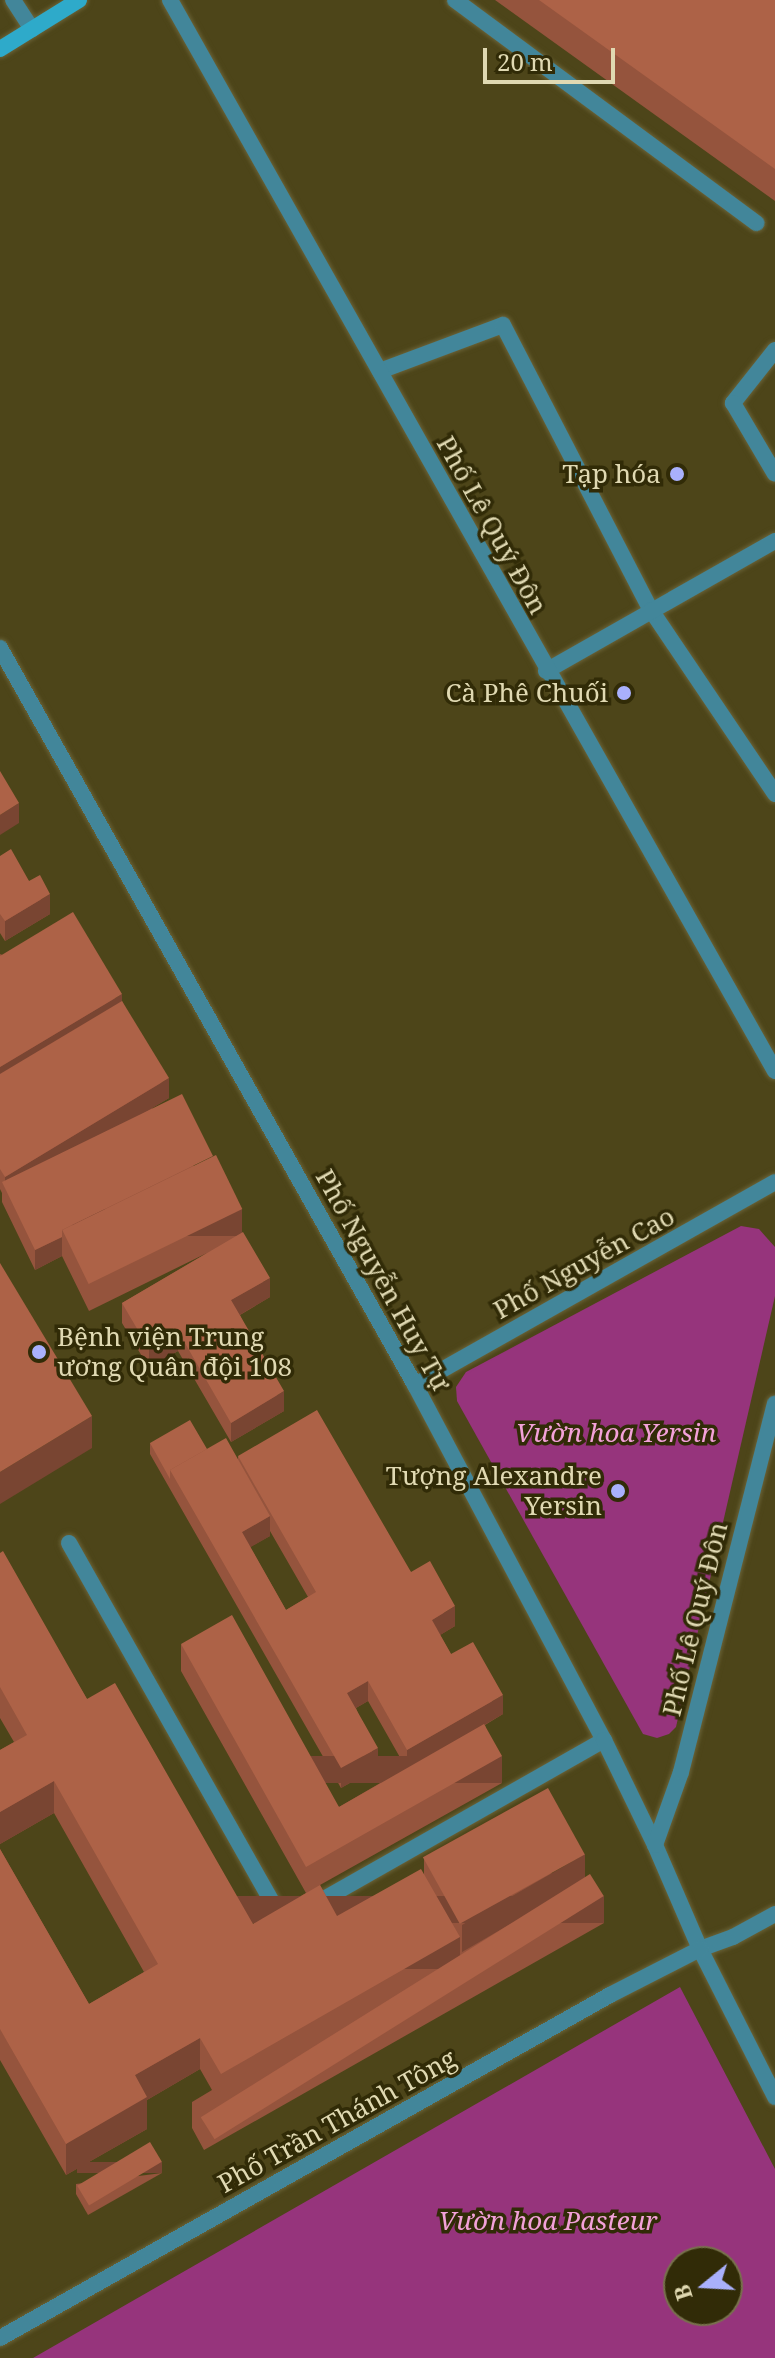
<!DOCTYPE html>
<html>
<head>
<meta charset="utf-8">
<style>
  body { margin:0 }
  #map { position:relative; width:775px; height:2358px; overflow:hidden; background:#4d4519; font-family:"Noto Serif",serif }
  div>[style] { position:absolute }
  .green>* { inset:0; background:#96347c }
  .roads { filter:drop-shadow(0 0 2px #6a6338) drop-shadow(0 0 2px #6a6338) }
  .service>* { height:16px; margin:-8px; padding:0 8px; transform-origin:8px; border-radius:8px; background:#42869a }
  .tertiary>* { height:16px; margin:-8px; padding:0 8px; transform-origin:8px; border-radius:8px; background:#42869a }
  .secondary>* { height:16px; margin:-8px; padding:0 8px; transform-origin:8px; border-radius:8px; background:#2eaaca }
  .wall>* { inset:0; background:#95543d }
  .shaded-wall>* { inset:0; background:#794532; transform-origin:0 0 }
  .building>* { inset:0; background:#ad6247; transform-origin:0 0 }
  .dots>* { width:22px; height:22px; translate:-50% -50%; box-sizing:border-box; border:4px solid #312b07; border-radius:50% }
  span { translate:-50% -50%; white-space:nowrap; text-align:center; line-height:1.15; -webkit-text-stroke:7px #312b07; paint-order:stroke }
  .poi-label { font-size:26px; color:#e0d9b2 }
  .right { translate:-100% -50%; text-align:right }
  .left { translate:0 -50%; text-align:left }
  .street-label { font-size:26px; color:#e0d9b2 }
  .park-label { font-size:26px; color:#f3a1d8; font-style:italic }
  .north { position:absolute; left:663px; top:2246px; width:80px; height:80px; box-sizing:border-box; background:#312b07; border:2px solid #77714b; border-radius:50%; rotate:252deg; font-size:22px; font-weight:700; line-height:32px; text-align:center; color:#e0d9b2 }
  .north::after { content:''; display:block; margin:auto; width:28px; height:36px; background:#a9b0fc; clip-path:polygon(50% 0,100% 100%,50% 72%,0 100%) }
  .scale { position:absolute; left:483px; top:48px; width:132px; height:36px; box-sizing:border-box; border:4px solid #e0d9b2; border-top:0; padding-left:10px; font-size:24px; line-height:28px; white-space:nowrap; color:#e0d9b2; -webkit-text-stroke:6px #312b07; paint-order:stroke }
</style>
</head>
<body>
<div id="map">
  <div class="green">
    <div style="clip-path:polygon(741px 1226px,759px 1229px,775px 1247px,775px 1296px,676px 1727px,669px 1734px,657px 1738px,643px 1734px,457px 1401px,456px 1387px,466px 1372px)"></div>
    <div style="clip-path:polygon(evenodd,680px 1987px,775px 2169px,775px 2358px,33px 2358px,680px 1987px,727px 2262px,727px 2310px,679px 2310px,679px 2262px,727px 2262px)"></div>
  </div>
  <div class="roads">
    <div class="service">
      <div style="left:455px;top:0;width:375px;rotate:36.5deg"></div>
      <div style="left:775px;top:350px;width:68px;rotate:128.4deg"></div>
      <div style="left:733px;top:403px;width:82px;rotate:59.4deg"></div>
      <div style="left:380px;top:371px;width:131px;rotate:-20.5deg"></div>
      <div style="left:503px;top:325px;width:321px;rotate:62.6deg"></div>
      <div style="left:651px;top:610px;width:222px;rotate:56deg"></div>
      <div style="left:546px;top:671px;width:263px;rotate:-29.6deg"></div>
      <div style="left:69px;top:1543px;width:435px;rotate:60.5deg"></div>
      <div style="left:283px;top:1922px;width:8px;rotate:-23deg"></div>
      <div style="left:310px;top:1907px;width:338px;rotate:-29.6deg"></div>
      <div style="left:700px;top:1949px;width:35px;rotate:-20deg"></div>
      <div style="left:733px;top:1937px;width:48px;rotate:-28.7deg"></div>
    </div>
    <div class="tertiary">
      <div style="left:13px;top:0;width:35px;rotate:57deg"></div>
      <div style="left:170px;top:0;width:1230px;rotate:60.54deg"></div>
      <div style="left:0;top:648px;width:846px;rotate:60.62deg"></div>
      <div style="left:415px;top:1385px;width:402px;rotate:62deg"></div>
      <div style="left:604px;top:1740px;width:117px;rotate:64.1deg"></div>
      <div style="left:655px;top:1845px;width:113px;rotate:66.6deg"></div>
      <div style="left:700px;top:1949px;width:166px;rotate:63.1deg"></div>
      <div style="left:415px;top:1385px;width:413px;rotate:-29.4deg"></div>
      <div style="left:655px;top:1845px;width:77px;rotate:-70.4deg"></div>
      <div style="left:681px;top:1772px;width:380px;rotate:-75.7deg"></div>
      <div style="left:0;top:2338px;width:700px;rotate:-29.35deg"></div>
      <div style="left:610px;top:1995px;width:101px;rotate:-27.1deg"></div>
    </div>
    <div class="secondary">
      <div style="left:0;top:49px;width:93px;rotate:-31.8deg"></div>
    </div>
  </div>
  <div class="wall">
    <div style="clip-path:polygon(495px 0,775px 0,775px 201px)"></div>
    <div style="clip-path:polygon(0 856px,29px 881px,50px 914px,5px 941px,0 933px)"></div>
    <div style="clip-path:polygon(0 954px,122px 1001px,169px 1098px,152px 1108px,242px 1233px,270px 1297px,240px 1315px,284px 1411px,231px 1442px,178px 1351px,149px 1368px,122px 1323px,122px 1303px,207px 1253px,89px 1311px,62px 1256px,35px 1270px,2px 1202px,2px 1193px,0 1189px)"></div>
    <div style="clip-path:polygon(evenodd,150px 1443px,207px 1449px,238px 1460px,238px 1456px,411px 1572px,455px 1626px,440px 1635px,451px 1654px,503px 1714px,485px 1725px,502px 1783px,320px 1885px,337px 1916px,424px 1874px,424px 1859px,585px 1877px,604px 1923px,204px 2150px,192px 2128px,192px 2102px,212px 2090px,200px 2069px,147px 2100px,147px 2129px,66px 2175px,0 2060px,0 1849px,89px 2004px,144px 1972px,54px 1813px,0 1844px,0 1750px,14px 1742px,0 1718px,0 1553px,87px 1699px,253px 1924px,306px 1893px,181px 1671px,181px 1644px,339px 1807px,406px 1768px,368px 1701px,356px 1708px,378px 1767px,341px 1788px,150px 1454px,150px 1443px,270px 1531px,308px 1597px,286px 1610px,250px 1547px,270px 1536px,270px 1531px)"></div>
    <div style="clip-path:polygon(162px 2173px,88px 2215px,76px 2194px,76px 2184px)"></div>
  </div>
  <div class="shaded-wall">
    <div style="clip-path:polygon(19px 803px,19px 823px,0 835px,0 815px)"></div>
    <div style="clip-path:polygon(50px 894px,50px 914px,5px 941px,5px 921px)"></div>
    <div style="clip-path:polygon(122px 994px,122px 1021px,0 1094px,0 1067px)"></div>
    <div style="clip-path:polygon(169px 1078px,169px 1098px,9px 1195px,5px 1187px,5px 1177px)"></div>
    <div style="left:242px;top:1209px;width:27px;height:170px;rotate:90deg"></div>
    <div style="clip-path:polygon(62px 1237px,62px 1256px,35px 1270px,35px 1250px)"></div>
    <div style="clip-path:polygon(270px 1278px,270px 1297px,231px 1320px,231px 1300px)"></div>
    <div style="clip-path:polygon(178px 1331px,178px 1351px,149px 1368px,149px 1349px)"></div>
    <div style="clip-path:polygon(284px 1391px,284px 1411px,231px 1442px,231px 1423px)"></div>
    <div style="clip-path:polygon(92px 1416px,92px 1448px,0 1504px,0 1472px)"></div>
    <div style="clip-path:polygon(270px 1516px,270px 1536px,242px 1552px,242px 1532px)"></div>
    <div style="clip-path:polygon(455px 1606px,455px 1626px,432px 1640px,432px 1620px)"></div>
    <div style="clip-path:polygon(368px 1681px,368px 1701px,347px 1713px,347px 1693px)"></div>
    <div style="clip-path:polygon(503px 1695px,503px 1714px,407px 1770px,407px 1750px)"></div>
    <div style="clip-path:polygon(378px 1748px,378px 1767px,341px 1788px,341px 1768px)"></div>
    <div style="left:502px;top:1756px;width:27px;height:225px;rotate:90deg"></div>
    <div style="clip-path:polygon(54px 1781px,54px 1813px,0 1844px,0 1812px)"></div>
    <div style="clip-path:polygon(585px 1854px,585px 1881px,462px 1952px,462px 1925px)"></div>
    <div style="left:604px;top:1896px;width:27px;height:460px;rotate:90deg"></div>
    <div style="left:460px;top:1937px;width:32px;height:275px;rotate:90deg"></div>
    <div style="clip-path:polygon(200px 2038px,200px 2069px,147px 2100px,147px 2129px,66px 2175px,66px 2144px,135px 2075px)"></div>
    <div style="left:162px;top:2162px;width:11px;height:85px;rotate:90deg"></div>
  </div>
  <div class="building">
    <div style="clip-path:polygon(539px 0,775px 0,775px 169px)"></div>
    <div style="clip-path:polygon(0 771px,19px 803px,0 815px)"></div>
    <div style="clip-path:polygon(11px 849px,29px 881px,40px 875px,50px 894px,5px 921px,0 914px,0 856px)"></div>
    <div style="clip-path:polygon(73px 912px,122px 994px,0 1067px,0 956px)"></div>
    <div style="clip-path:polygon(122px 1001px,169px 1078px,5px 1177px,0 1169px,0 1074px)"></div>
    <div style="clip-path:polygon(182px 1094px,213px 1156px,62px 1230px,62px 1237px,35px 1250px,2px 1182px)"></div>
    <div style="left:216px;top:1155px;width:60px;height:171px;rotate:64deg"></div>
    <div style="clip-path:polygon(243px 1232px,270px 1278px,231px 1300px,284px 1391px,231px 1423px,178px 1331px,149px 1349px,122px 1303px)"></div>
    <div style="clip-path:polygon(0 1263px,92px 1416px,0 1472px)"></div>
    <div style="clip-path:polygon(317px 1410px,411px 1572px,430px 1561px,455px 1606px,432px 1620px,451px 1654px,473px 1642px,503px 1695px,407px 1750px,368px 1681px,347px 1693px,378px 1748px,341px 1768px,170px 1470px,226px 1438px,270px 1516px,242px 1532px,286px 1610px,316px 1592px,238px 1456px)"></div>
    <div style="clip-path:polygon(190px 1420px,207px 1449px,170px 1470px,170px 1479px,150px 1443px)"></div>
    <div style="clip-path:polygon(3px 1551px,87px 1699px,115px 1683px,253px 1924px,320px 1885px,337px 1916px,421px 1869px,460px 1937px,221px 2074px,200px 2038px,135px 2075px,147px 2097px,66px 2144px,0 2029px,0 1849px,89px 2004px,158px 1964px,54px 1781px,0 1812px,0 1750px,27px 1735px,0 1687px,0 1553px)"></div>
    <div style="clip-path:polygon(232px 1615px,339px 1807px,484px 1724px,502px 1756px,306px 1867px,181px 1644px)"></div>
    <div style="left:548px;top:1788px;width:76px;height:143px;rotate:61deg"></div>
    <div style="left:590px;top:1874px;width:26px;height:459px;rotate:58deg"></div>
    <div style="left:150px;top:2142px;width:23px;height:85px;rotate:59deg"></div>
  </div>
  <div class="dots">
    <div style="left:677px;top:474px;background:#a9b0fc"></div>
    <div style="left:624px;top:693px;background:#a9b0fc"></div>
    <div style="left:39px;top:1352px;background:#a9b0fc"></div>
    <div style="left:618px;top:1491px;background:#a9b0fc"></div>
  </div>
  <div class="poi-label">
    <span class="right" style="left:661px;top:474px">Tạp hóa</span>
    <span class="right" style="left:608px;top:693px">Cà Phê Chuối</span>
    <span class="left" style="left:57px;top:1352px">Bệnh viện Trung<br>ương Quân đội 108</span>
    <span class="right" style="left:602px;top:1491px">Tượng Alexandre<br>Yersin</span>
  </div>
  <div class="street-label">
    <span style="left:492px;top:525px;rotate:61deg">Phố Lê Quý Đôn</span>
    <span style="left:584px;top:1263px;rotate:-29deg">Phố Nguyễn Cao</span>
    <span style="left:383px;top:1280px;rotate:61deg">Phố Nguyễn Huy Tự</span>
    <span style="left:695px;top:1619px;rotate:-76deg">Phố Lê Quý Đôn</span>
    <span style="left:337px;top:2121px;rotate:-29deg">Phố Trần Thánh Tông</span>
  </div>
  <div class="park-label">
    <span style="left:616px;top:1433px">Vườn hoa Yersin</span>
    <span style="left:548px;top:2221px">Vườn hoa Pasteur</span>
  </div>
  <div class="north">B</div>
  <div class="scale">20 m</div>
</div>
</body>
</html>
